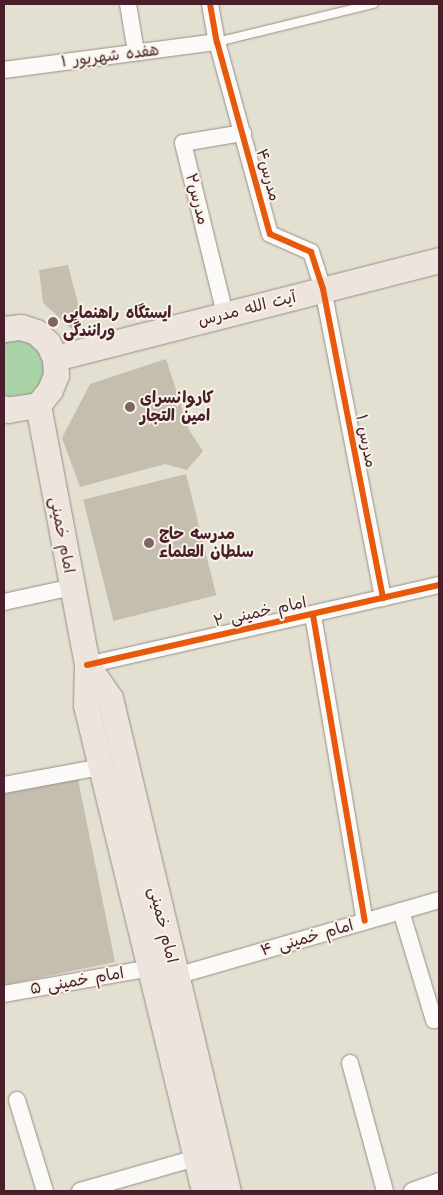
<!DOCTYPE html>
<html>
<head>
<meta charset="utf-8">
<style>
  body { margin:0 }
  #map { position:relative; width:443px; height:1195px; overflow:hidden; background:#e4e0d1; font-family:"Architects Daughter","Playpen Sans Arabic",sans-serif }
  div>[style] { position:absolute }
  .green>* { inset:0; background:#abd3a8 }
  .building>* { inset:0; background:#c5bdae; transform-origin:0 0 }
  .roads { filter:drop-shadow(0 0 1px #968d87) drop-shadow(0 0 1px #968d87) }
  .service>* { height:8px; margin:-4px; padding:0 4px; transform-origin:4px; border-radius:4px; background:#fbfaf8 }
  .minor>* { height:16px; margin:-8px; padding:0 8px; transform-origin:8px; border-radius:8px; background:#fbfaf8 }
  .primary>* { height:25px; margin:-12.5px; padding:0 12.5px; transform-origin:12.5px; border-radius:12.5px; background:#ede5dd }
  .cycleway>* { height:6px; margin:-3px; padding:0 3px; transform-origin:3px; border-radius:3px; background:#e8590c }
  .dots>* { width:14px; height:14px; translate:-50% -50%; box-sizing:border-box; border:2px solid #f7f3e8; border-radius:50% }
  span { translate:-50% -50%; white-space:nowrap; text-align:center; line-height:1.15; -webkit-text-stroke:4px #f7f3e8; paint-order:stroke }
  .street-label { font-size:16px; color:#4a1f2b }
  .poi-label { font-size:16px; color:#4a1f2b; font-weight:700 }
  .left { translate:0 -50%; text-align:left }
  .frame { position:absolute; inset:0; border:5px solid #4a1f2b; pointer-events:none }
</style>
</head>
<body>
<div id="map">
  <div class="green">
    <div style="clip-path:polygon(4px 335px,30px 337px,49px 363px,38px 395px,4px 403px)"></div>
  </div>
  <div class="building">
    <div style="clip-path:polygon(68px 265px,84px 327px,73px 330px,43px 303px,39px 270px)"></div>
    <div style="clip-path:polygon(166px 359px,189px 430px,203px 451px,187px 470px,165px 464px,80px 487px,62px 438px,90px 384px)"></div>
    <div style="left:186px;top:474px;width:125px;height:106px;rotate:76deg"></div>
    <div style="clip-path:polygon(78px 779px,115px 962px,4px 985px,4px 794px)"></div>
  </div>
  <div class="roads">
    <div class="service">
      <div style="left:217px;top:42px;width:161px;rotate:-13.7deg"></div>
    </div>
    <div class="minor">
      <div style="left:128px;top:4px;width:49px;rotate:80.5deg"></div>
      <div style="left:210px;top:4px;width:39px;rotate:80deg"></div>
      <div style="left:217px;top:42px;width:199px;rotate:74.6deg"></div>
      <div style="left:270px;top:234px;width:45px;rotate:23.7deg"></div>
      <div style="left:311px;top:252px;width:39px;rotate:72deg"></div>
      <div style="left:323px;top:289px;width:315px;rotate:79deg"></div>
      <div style="left:4px;top:70px;width:215px;rotate:-7.5deg"></div>
      <div style="left:225px;top:314px;width:176px;rotate:-103.8deg"></div>
      <div style="left:183px;top:143px;width:61px;rotate:-9.5deg"></div>
      <div style="left:4px;top:602px;width:70px;rotate:-12.4deg"></div>
      <div style="left:313px;top:615px;width:310px;rotate:80.4deg"></div>
      <div style="left:87px;top:665px;width:361px;rotate:-12.8deg"></div>
      <div style="left:4px;top:785px;width:99px;rotate:-10.5deg"></div>
      <div style="left:401px;top:911px;width:114px;rotate:73.2deg"></div>
      <div style="left:434px;top:1020px;width:5px;rotate:-22deg"></div>
      <div style="left:176px;top:976px;width:274px;rotate:-16.1deg"></div>
      <div style="left:4px;top:994px;width:149px;rotate:-10deg"></div>
      <div style="left:350px;top:1063px;width:133px;rotate:74.7deg"></div>
      <div style="left:17px;top:1100px;width:95px;rotate:72.9deg"></div>
      <div style="left:80px;top:1191px;width:121px;rotate:-15.9deg"></div>
      <div style="left:412px;top:1191px;width:29px;rotate:-20deg"></div>
    </div>
    <div class="primary">
      <div style="left:4px;top:329px;width:17px;rotate:-7deg"></div>
      <div style="left:21px;top:327px;width:16px;rotate:18deg"></div>
      <div style="left:36px;top:332px;width:16px;rotate:43deg"></div>
      <div style="left:48px;top:343px;width:17px;rotate:65deg"></div>
      <div style="left:55px;top:358px;width:17px;rotate:87deg"></div>
      <div style="left:56px;top:375px;width:16px;rotate:112deg"></div>
      <div style="left:50px;top:390px;width:19px;rotate:129deg"></div>
      <div style="left:38px;top:405px;width:30px;rotate:171deg"></div>
      <div style="left:8px;top:410px;width:4px;rotate:-153deg"></div>
      <div style="left:55px;top:358px;width:396px;rotate:-14.3deg"></div>
      <div style="left:38px;top:405px;width:265px;rotate:79.3deg"></div>
      <div style="left:87px;top:665px;width:40px;rotate:91.4deg"></div>
      <div style="left:86px;top:705px;width:500px;rotate:76.35deg"></div>
      <div style="left:87px;top:665px;width:40px;rotate:55.1deg"></div>
      <div style="left:110px;top:698px;width:507px;rotate:76.54deg"></div>
    </div>
  </div>
  <div class="cycleway">
    <div style="left:210px;top:4px;width:39px;rotate:80deg"></div>
    <div style="left:217px;top:42px;width:199px;rotate:74.6deg"></div>
    <div style="left:270px;top:234px;width:45px;rotate:23.7deg"></div>
    <div style="left:311px;top:252px;width:39px;rotate:72deg"></div>
    <div style="left:323px;top:289px;width:315px;rotate:79deg"></div>
    <div style="left:313px;top:615px;width:310px;rotate:80.4deg"></div>
    <div style="left:87px;top:665px;width:361px;rotate:-12.8deg"></div>
  </div>
  <div class="dots">
    <div style="left:53px;top:322px;background:#806365"></div>
    <div style="left:130px;top:407px;background:#806365"></div>
    <div style="left:149px;top:543px;background:#806365"></div>
  </div>
  <div class="street-label">
    <span style="left:110px;top:56px;rotate:-7deg">هفده شهریور ۱</span>
    <span style="left:268px;top:175px;rotate:75deg">مدرس۴</span>
    <span style="left:197px;top:199px;rotate:76deg">مدرس۲</span>
    <span style="left:247px;top:309px;rotate:-14deg">آیت الله مدرس</span>
    <span style="left:366px;top:441px;rotate:79deg">مدرس ۱</span>
    <span style="left:62px;top:535px;rotate:79deg">امام خمینی</span>
    <span style="left:260px;top:612px;rotate:-12deg">امام خمینی ۲</span>
    <span style="left:163px;top:925px;rotate:76deg">امام خمینی</span>
    <span style="left:307px;top:938px;rotate:-16deg">امام خمینی ۴</span>
    <span style="left:77px;top:981px;rotate:-10deg">امام خمینی ۵</span>
  </div>
  <div class="poi-label">
    <span class="left" style="left:63px;top:322px">ایستگاه راهنمایی<br>ورانندگی</span>
    <span class="left" style="left:140px;top:407px">کاروانسرای<br>امین التجار</span>
    <span class="left" style="left:159px;top:543px">مدرسه حاج<br>سلطان العلماء</span>
  </div>
  <div class="frame"></div>
</div>
</body>
</html>
